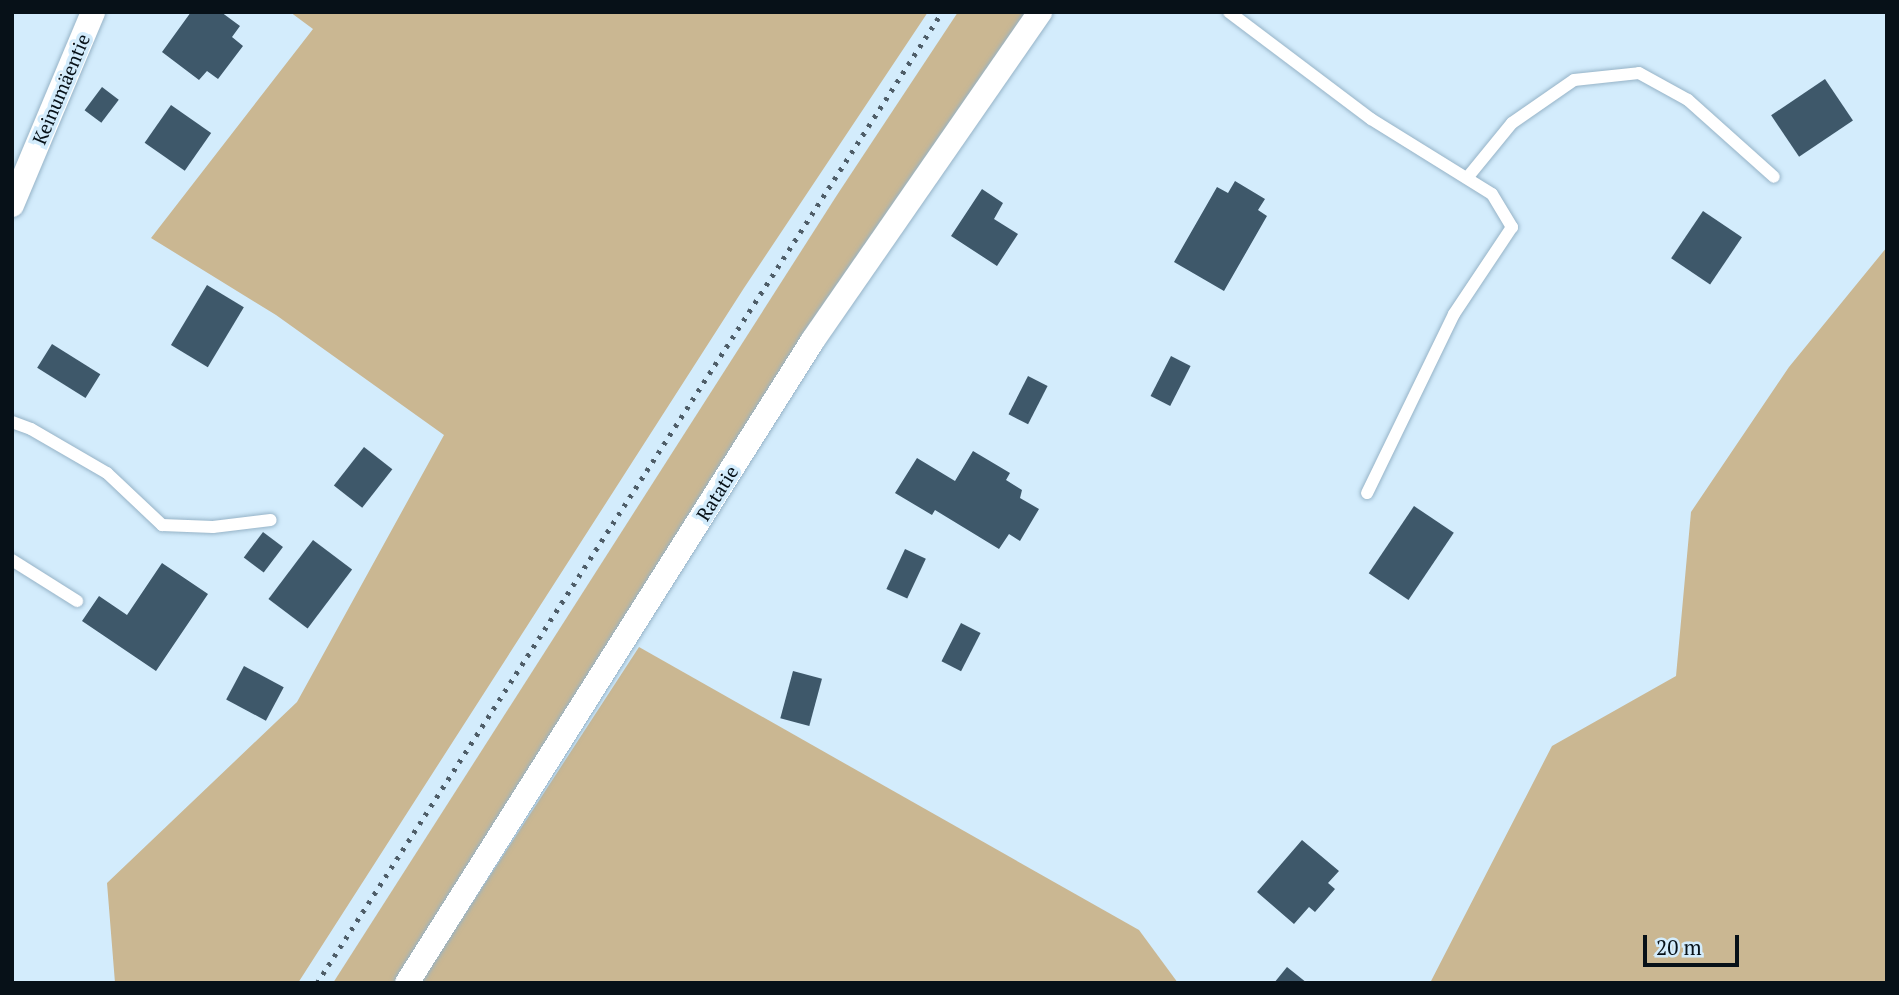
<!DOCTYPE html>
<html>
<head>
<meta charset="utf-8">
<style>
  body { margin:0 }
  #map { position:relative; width:1899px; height:995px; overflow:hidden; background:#d3ecfc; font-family:"PT Serif",serif }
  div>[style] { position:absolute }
  .green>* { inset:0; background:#cab792 }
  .building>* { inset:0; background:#3e586a; transform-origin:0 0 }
  .roads { filter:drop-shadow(0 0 2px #96b3c7) drop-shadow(0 0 2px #96b3c7) }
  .service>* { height:12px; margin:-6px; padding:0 6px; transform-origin:6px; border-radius:6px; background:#fff }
  .minor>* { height:24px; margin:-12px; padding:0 12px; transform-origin:12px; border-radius:12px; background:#fff }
  .rail>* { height:5px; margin-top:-2.5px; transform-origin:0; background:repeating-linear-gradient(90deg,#4e5d68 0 3.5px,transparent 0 10.5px) }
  span { translate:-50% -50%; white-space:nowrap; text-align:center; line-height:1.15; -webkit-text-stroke:7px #d3ecfc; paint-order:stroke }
  .street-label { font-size:19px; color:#071118 }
  .frame { position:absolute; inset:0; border:14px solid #071118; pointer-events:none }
  .scale { position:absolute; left:1643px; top:935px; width:96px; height:32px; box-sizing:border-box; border:4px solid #071118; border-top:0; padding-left:9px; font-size:21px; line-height:24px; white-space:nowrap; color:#071118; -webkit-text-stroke:5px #d3ecfc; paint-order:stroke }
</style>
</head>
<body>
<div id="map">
  <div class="green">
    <div style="clip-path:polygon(290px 12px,928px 12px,744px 288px,298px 983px,115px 983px,107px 883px,297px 702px,444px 435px,276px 315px,151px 238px,313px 29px)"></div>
    <div style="clip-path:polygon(958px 12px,1028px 12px,399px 983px,333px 983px,837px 195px)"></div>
    <div style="clip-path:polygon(1887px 247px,1887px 983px,1430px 983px,1552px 746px,1676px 676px,1691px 512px,1789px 367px)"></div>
    <div style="clip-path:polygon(639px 647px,1139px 930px,1178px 983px,420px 983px)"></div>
  </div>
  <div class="building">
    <div style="clip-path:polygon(191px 12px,221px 12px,240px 26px,232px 37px,243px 46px,218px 79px,207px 71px,199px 80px,162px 52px)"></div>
    <div style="left:1825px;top:79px;width:50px;height:65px;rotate:56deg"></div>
    <div style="left:102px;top:87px;width:21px;height:29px;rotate:37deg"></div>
    <div style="left:171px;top:105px;width:49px;height:46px;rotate:35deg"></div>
    <div style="clip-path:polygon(1235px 181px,1265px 199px,1258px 210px,1267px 216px,1224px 291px,1174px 262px,1217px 187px,1228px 193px)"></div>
    <div style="clip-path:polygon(982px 189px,1003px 203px,994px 219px,1018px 234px,997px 266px,951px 236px)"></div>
    <div style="left:1703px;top:211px;width:47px;height:57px;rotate:34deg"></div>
    <div style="left:207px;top:285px;width:43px;height:70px;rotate:31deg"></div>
    <div style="left:52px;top:344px;width:57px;height:28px;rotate:32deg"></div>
    <div style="left:1171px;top:356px;width:22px;height:45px;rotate:27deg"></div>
    <div style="left:1028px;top:376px;width:22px;height:43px;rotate:27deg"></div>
    <div style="left:364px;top:447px;width:36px;height:49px;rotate:38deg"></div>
    <div style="clip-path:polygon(973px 451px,1010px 473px,1006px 480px,1022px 490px,1020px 498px,1039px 509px,1020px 541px,1009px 534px,999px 549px,935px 510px,932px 515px,895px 493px,917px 458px,955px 481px)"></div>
    <div style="left:1414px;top:506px;width:48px;height:81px;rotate:34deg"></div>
    <div style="left:263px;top:532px;width:25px;height:32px;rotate:37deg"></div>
    <div style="left:313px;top:540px;width:49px;height:74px;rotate:37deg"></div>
    <div style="left:905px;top:549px;width:23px;height:44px;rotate:25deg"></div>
    <div style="clip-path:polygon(162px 563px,208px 594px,156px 671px,82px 621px,99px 596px,127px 615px)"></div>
    <div style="left:961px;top:623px;width:22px;height:43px;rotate:27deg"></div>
    <div style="left:244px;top:666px;width:45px;height:38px;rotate:28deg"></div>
    <div style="left:793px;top:671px;width:30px;height:49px;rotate:15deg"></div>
    <div style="clip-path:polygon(1302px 840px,1339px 871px,1328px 883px,1335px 889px,1315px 912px,1309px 907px,1294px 924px,1257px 892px)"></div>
    <div style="clip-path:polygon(1287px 967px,1307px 983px,1274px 983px)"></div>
  </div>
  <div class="roads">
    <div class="service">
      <div style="left:1229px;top:12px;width:178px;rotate:37deg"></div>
      <div style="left:1371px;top:119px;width:142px;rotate:31.8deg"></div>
      <div style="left:1492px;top:194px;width:39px;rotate:59deg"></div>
      <div style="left:1512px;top:227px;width:105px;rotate:123.7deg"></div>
      <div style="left:1454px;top:314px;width:199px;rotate:115.9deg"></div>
      <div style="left:1467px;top:178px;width:71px;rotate:-50.7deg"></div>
      <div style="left:1512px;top:123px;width:75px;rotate:-34.7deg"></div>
      <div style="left:1574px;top:80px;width:65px;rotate:-6.1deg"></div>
      <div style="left:1639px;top:73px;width:56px;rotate:28.9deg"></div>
      <div style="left:1688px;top:100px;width:115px;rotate:41.8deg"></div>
      <div style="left:12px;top:422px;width:20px;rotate:20deg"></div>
      <div style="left:31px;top:429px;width:88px;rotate:30.1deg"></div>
      <div style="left:107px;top:473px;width:76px;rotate:43.4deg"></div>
      <div style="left:162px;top:525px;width:51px;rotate:2.2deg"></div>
      <div style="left:213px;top:527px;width:58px;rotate:-6.9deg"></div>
      <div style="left:12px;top:560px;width:77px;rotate:32.2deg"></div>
    </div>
    <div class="minor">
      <div style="left:12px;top:205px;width:209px;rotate:-67.2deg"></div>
      <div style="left:407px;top:983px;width:760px;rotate:-57.73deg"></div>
      <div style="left:813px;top:340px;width:399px;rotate:-55.3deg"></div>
    </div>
  </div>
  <div class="rail">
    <div style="left:317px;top:983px;width:1155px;rotate:-57.23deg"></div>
  </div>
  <div class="street-label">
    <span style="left:61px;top:89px;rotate:-67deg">Keinumäentie</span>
    <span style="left:717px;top:493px;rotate:-58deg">Ratatie</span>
  </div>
  <div class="frame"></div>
  <div class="scale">20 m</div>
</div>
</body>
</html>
